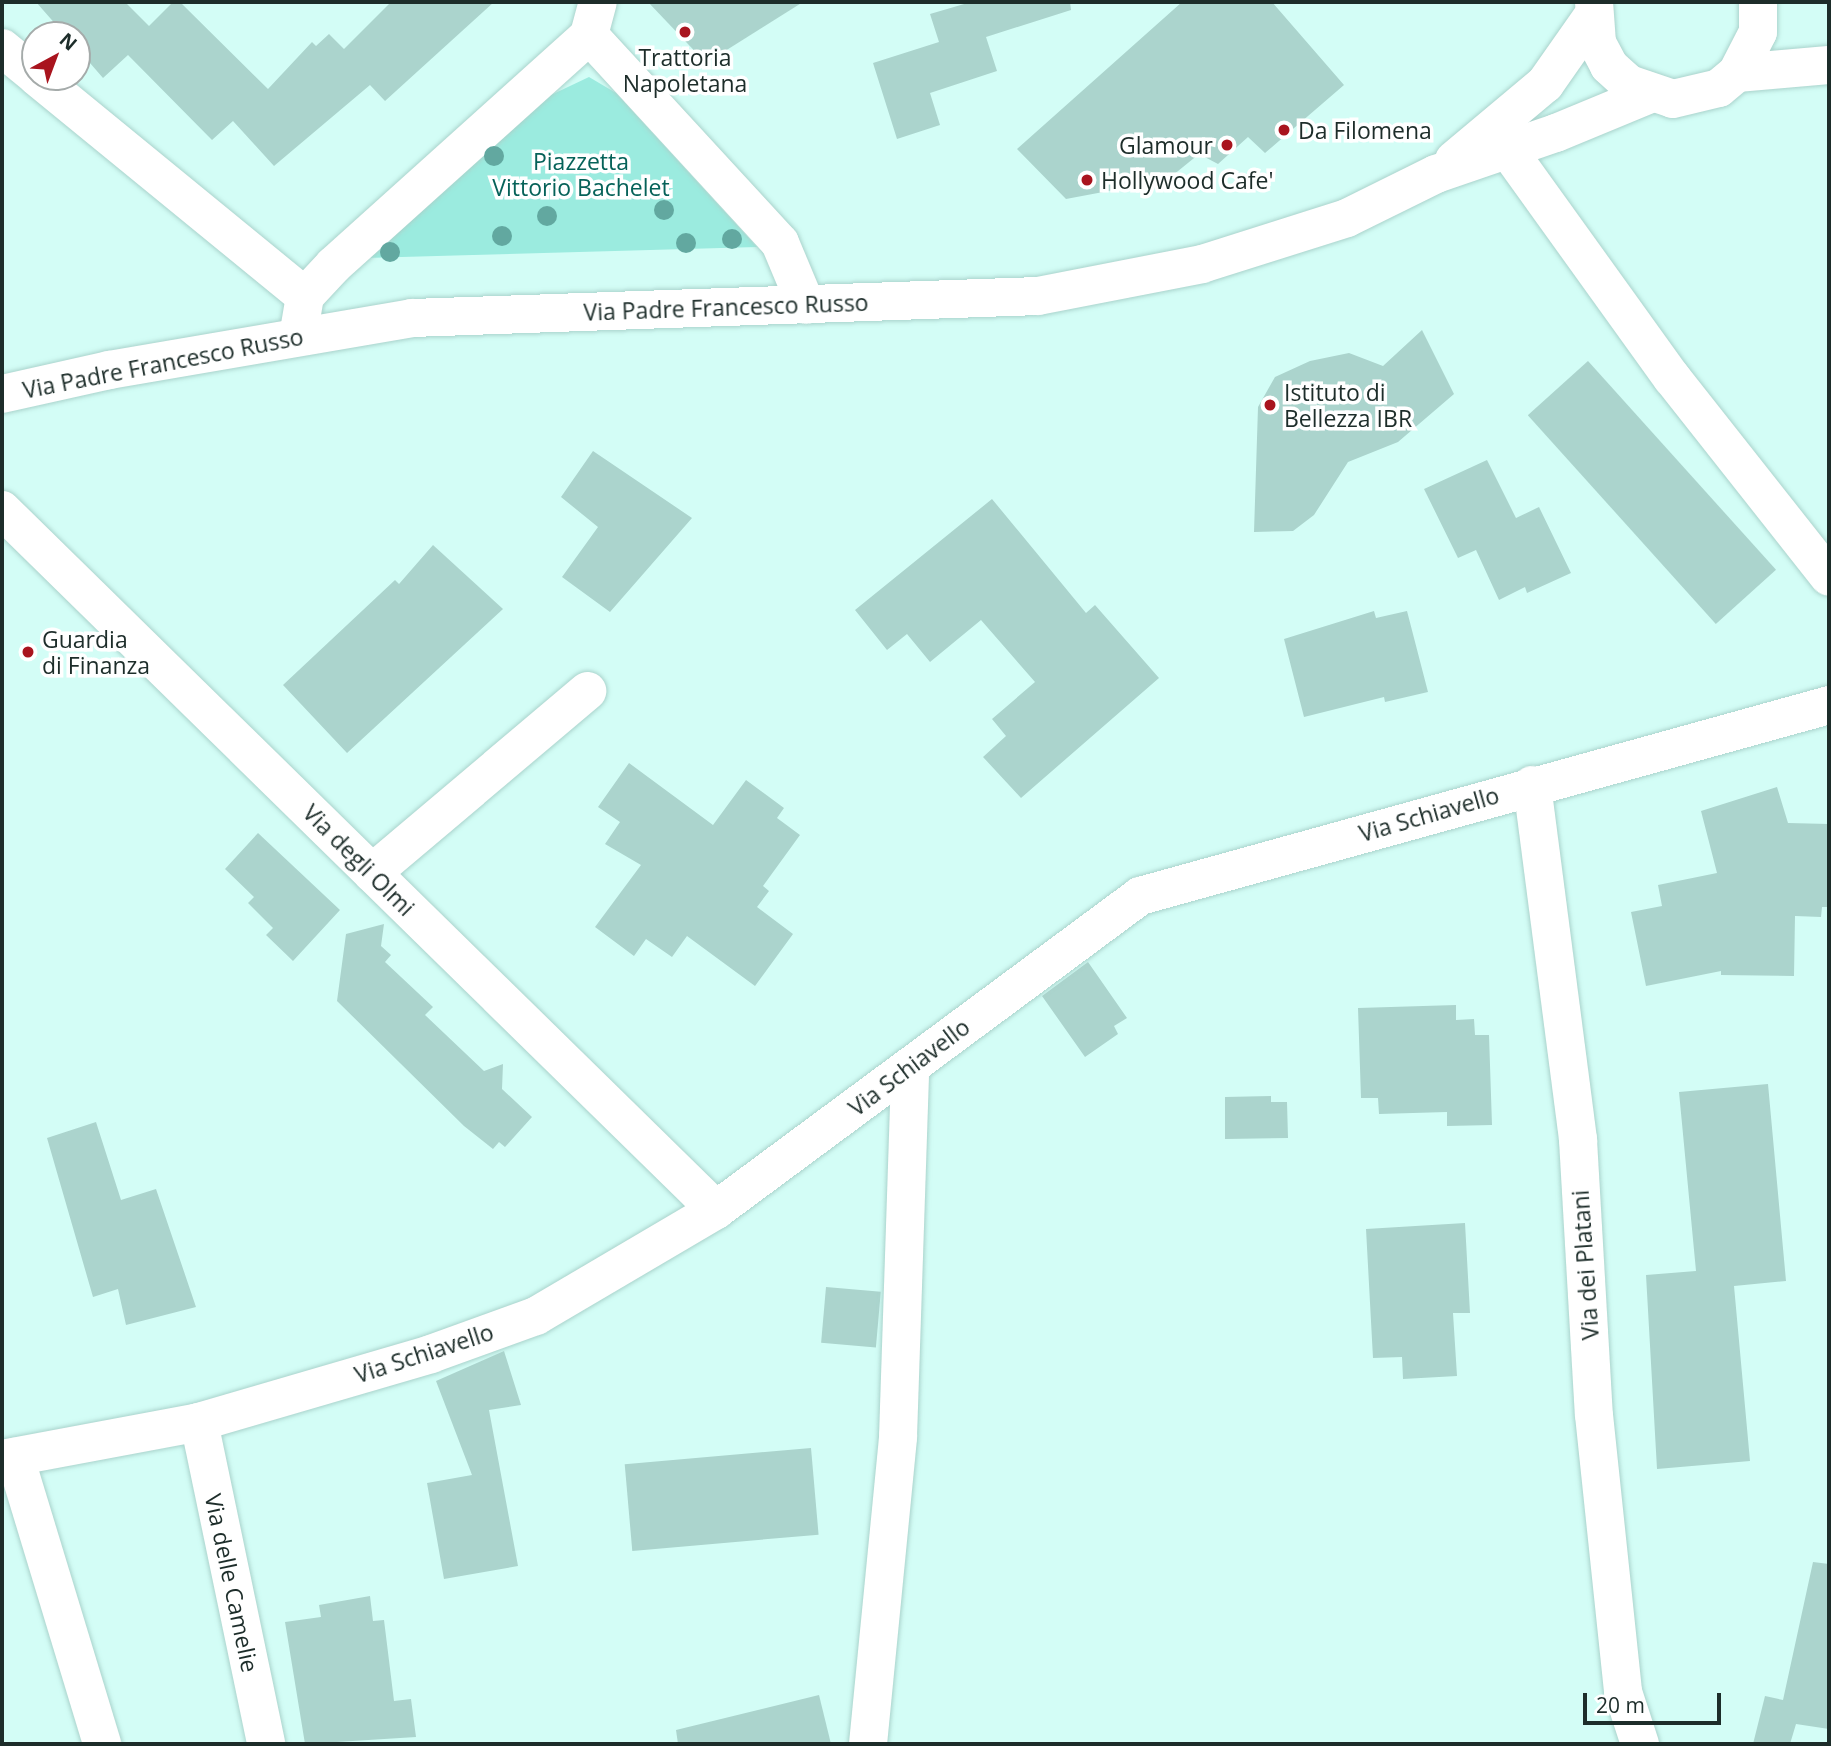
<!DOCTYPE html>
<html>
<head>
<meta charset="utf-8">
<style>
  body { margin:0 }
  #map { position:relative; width:1831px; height:1746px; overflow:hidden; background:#d3fdf6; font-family:"Open Sans",sans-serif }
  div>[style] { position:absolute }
  .green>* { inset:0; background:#9bebdf }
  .building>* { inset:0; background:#abd4cd; transform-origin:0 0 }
  .roads { filter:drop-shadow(0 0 2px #aad3cc) drop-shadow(0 0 2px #aad3cc) }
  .minor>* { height:38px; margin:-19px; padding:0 19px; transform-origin:19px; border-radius:19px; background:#fff }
  .trees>* { width:20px; height:20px; margin:-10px; border-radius:50%; background:#62a8a0 }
  .dots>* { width:19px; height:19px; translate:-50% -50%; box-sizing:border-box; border:4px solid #fff; border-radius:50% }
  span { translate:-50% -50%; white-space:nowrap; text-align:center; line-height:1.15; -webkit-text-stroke:7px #fff; paint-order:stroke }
  .poi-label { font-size:23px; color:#1d2d2a }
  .left { translate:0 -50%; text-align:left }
  .right { translate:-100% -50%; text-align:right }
  .park-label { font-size:23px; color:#066259 }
  .street-label { font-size:23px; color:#1d2d2a }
  .frame { position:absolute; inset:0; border:4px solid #1d2d2a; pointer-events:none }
  .north { position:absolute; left:21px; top:21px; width:70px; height:70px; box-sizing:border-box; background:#fff; border:2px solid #a5abaa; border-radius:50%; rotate:41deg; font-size:19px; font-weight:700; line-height:28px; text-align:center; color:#1d2d2a }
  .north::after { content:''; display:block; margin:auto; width:24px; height:32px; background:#a9141e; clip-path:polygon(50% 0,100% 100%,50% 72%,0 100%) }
  .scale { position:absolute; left:1583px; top:1693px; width:138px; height:32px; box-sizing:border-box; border:4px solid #1d2d2a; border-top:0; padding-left:9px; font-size:21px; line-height:24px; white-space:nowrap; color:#1d2d2a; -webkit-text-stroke:5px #fff; paint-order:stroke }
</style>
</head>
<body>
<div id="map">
  <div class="green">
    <div style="clip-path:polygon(589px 77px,616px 93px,757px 247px,366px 258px,551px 95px)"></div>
  </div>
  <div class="building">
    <div style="clip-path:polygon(36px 2px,125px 2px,149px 26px,173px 2px,180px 2px,268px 89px,312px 42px,316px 46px,329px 34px,344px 49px,391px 2px,494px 2px,385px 101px,370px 85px,274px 166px,233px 121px,212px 140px,128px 55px,103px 78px,77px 48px,77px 35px,65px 35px)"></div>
    <div style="clip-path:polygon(648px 2px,803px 2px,706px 63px)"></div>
    <div style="clip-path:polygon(971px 2px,1070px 2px,1071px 10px,986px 37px,997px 71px,930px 93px,940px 125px,897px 139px,873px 63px,939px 42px,930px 14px)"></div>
    <div style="clip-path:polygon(1182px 2px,1272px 2px,1344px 85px,1265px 153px,1248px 137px,1218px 164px,1199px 154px,1167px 180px,1066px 199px,1017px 149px)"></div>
    <div style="clip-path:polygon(1422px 330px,1454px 394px,1398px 442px,1348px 462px,1314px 515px,1293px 531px,1254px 532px,1258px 407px,1275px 377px,1310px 361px,1349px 353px,1383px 366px)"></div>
    <div style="left:1588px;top:361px;width:281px;height:81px;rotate:48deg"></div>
    <div style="clip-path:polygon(593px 451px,692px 518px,610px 612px,562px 577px,598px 527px,561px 497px)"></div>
    <div style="clip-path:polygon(1487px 460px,1516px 518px,1539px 507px,1571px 573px,1527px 593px,1525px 587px,1499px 600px,1476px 550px,1458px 558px,1424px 489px)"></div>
    <div style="clip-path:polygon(992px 499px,1086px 613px,1095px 605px,1159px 678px,1021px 798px,983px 757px,1006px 736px,992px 719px,1035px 682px,981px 620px,930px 662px,907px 634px,887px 650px,855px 610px)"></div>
    <div style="clip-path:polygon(433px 545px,503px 609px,347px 753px,283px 685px,395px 580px,399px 584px)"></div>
    <div style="clip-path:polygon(1374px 611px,1376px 618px,1407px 611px,1428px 692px,1385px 702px,1384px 697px,1304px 717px,1284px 639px)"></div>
    <div style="clip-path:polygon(629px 763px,713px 825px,746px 780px,784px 808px,777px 818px,800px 835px,763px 886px,769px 891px,757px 907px,793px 934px,755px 986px,687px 936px,672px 957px,646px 939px,634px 956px,595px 927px,641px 865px,605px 844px,620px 822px,598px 807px)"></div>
    <div style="clip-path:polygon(1777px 787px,1788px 823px,1829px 824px,1829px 907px,1822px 907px,1821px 917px,1795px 916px,1794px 976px,1721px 975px,1721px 971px,1646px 986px,1631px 912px,1662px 906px,1658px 885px,1717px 873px,1701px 811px)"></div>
    <div style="clip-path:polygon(258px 833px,340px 910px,293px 961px,266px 935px,273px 928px,248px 903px,254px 897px,225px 869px)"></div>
    <div style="clip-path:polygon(384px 924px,381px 946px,391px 955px,385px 962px,433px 1007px,425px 1015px,484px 1071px,503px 1064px,502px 1089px,532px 1117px,505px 1147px,499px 1142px,493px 1149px,464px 1126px,337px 1001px,346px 934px)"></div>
    <div style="clip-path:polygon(1088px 962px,1127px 1018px,1114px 1026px,1118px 1034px,1085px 1057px,1042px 996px)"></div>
    <div style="clip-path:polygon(1456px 1005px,1456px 1020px,1474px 1019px,1475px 1035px,1489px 1035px,1492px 1125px,1447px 1126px,1447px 1112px,1379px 1114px,1378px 1098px,1361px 1098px,1358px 1008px)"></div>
    <div style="clip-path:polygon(1768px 1084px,1786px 1281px,1734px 1286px,1750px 1461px,1657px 1469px,1646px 1275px,1696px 1271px,1679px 1092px)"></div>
    <div style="clip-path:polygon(1271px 1096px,1271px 1102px,1287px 1102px,1288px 1138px,1225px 1139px,1225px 1097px)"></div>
    <div style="clip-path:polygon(96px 1122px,121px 1200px,156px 1189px,196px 1307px,126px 1325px,118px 1289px,93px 1297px,47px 1138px)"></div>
    <div style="clip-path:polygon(1465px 1223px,1470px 1313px,1453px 1313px,1457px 1376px,1403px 1379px,1402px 1357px,1373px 1358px,1366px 1229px)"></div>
    <div style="left:826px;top:1287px;width:55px;height:56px;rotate:5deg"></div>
    <div style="clip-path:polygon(504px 1351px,521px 1405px,489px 1410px,518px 1566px,444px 1579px,427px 1483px,472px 1475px,436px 1381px)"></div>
    <div style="left:811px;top:1448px;width:87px;height:187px;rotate:85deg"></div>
    <div style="clip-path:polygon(1813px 1562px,1829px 1564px,1829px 1729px,1796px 1724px,1790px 1744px,1753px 1744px,1765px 1696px,1783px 1700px)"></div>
    <div style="clip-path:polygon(370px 1596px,373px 1621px,384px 1620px,394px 1701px,411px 1699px,416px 1737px,305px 1744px,285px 1622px,321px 1617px,319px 1605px)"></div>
    <div style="clip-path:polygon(819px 1695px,831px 1744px,678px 1744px,676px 1730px)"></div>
  </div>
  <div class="roads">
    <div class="minor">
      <div style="left:1594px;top:2px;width:41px;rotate:85.8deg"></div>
      <div style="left:1597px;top:43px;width:26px;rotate:62deg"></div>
      <div style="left:1609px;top:66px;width:27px;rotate:42deg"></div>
      <div style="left:1629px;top:84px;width:46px;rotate:18.8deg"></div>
      <div style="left:1673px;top:99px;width:47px;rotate:-13.4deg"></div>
      <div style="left:1719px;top:88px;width:23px;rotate:-40deg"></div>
      <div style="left:1737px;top:73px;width:46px;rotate:-62.9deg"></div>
      <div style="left:1758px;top:32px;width:30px;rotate:-90deg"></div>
      <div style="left:589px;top:35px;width:282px;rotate:47.4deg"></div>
      <div style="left:780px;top:243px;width:67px;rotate:67.2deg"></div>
      <div style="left:589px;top:35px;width:34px;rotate:-75deg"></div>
      <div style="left:2px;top:48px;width:43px;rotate:39.3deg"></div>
      <div style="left:1737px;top:73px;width:92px;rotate:-5deg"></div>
      <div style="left:37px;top:77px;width:346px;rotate:39.3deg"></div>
      <div style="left:1508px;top:150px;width:281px;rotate:54.3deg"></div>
      <div style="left:1672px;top:378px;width:253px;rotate:51.7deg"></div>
      <div style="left:1454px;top:160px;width:119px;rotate:-39.9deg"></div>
      <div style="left:1545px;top:84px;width:82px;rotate:-55deg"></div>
      <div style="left:298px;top:337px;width:42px;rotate:-80.3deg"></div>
      <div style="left:305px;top:296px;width:42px;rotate:-46.9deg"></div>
      <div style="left:334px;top:265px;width:343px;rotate:-42deg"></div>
      <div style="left:2px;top:394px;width:110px;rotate:-12.6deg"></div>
      <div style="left:109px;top:370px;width:307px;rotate:-9.7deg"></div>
      <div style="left:412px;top:318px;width:626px;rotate:-2.01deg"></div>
      <div style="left:1038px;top:296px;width:167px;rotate:-11deg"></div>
      <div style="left:1202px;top:264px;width:152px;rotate:-17.6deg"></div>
      <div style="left:1347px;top:218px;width:99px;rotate:-26.3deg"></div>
      <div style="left:1436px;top:174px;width:127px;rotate:-18.9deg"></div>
      <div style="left:1556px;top:133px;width:102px;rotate:-22.5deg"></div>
      <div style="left:2px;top:510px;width:1000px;rotate:44.43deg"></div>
      <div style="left:1532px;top:785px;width:358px;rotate:82.6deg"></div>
      <div style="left:1578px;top:1140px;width:275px;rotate:86.7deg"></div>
      <div style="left:1594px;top:1415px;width:279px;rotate:84deg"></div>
      <div style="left:1623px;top:1692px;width:55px;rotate:71.9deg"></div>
      <div style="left:372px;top:873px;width:282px;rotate:-40.2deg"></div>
      <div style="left:199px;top:1422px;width:329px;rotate:78.2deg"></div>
      <div style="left:15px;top:1457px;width:300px;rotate:73.1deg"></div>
      <div style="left:2px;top:1459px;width:200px;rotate:-10.6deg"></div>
      <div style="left:199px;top:1422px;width:242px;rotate:-16.3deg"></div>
      <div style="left:431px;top:1354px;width:112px;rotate:-19.9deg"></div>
      <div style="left:536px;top:1316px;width:209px;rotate:-30.5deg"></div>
      <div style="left:716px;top:1210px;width:528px;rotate:-36.52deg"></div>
      <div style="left:1140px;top:896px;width:715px;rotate:-15.49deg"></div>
      <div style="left:868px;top:1744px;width:308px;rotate:-84.4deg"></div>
      <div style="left:898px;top:1437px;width:370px;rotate:-88.1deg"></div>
    </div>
  </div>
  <div class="trees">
    <div style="left:494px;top:156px"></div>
    <div style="left:664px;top:210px"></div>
    <div style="left:547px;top:216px"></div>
    <div style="left:502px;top:236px"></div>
    <div style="left:732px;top:239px"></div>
    <div style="left:686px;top:243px"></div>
    <div style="left:390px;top:252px"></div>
  </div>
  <div class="dots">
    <div style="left:685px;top:32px;background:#a9141e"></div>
    <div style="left:1284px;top:130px;background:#a9141e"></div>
    <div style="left:1227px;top:145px;background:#a9141e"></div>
    <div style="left:1087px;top:180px;background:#a9141e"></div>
    <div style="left:1270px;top:405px;background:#a9141e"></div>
    <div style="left:28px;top:652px;background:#a9141e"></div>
  </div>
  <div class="poi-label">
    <span style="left:685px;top:70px">Trattoria<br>Napoletana</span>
    <span class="left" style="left:1298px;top:130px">Da Filomena</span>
    <span class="right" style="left:1213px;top:145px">Glamour</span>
    <span class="left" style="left:1101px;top:180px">Hollywood Cafe'</span>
    <span class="left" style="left:1284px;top:405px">Istituto di<br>Bellezza IBR</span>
    <span class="left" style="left:42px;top:652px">Guardia<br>di Finanza</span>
  </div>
  <div class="park-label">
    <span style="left:581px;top:174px">Piazzetta<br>Vittorio Bachelet</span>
  </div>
  <div class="street-label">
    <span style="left:726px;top:307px;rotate:-2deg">Via Padre Francesco Russo</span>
    <span style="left:163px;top:363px;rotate:-11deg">Via Padre Francesco Russo</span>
    <span style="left:1429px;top:814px;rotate:-16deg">Via Schiavello</span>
    <span style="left:359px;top:860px;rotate:45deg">Via degli Olmi</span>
    <span style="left:909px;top:1067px;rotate:-37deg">Via Schiavello</span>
    <span style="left:1585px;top:1265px;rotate:-94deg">Via dei Platani</span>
    <span style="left:424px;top:1353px;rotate:-18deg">Via Schiavello</span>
    <span style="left:232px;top:1583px;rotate:78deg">Via delle Camelie</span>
  </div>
  <div class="frame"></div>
  <div class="north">N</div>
  <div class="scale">20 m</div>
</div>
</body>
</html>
